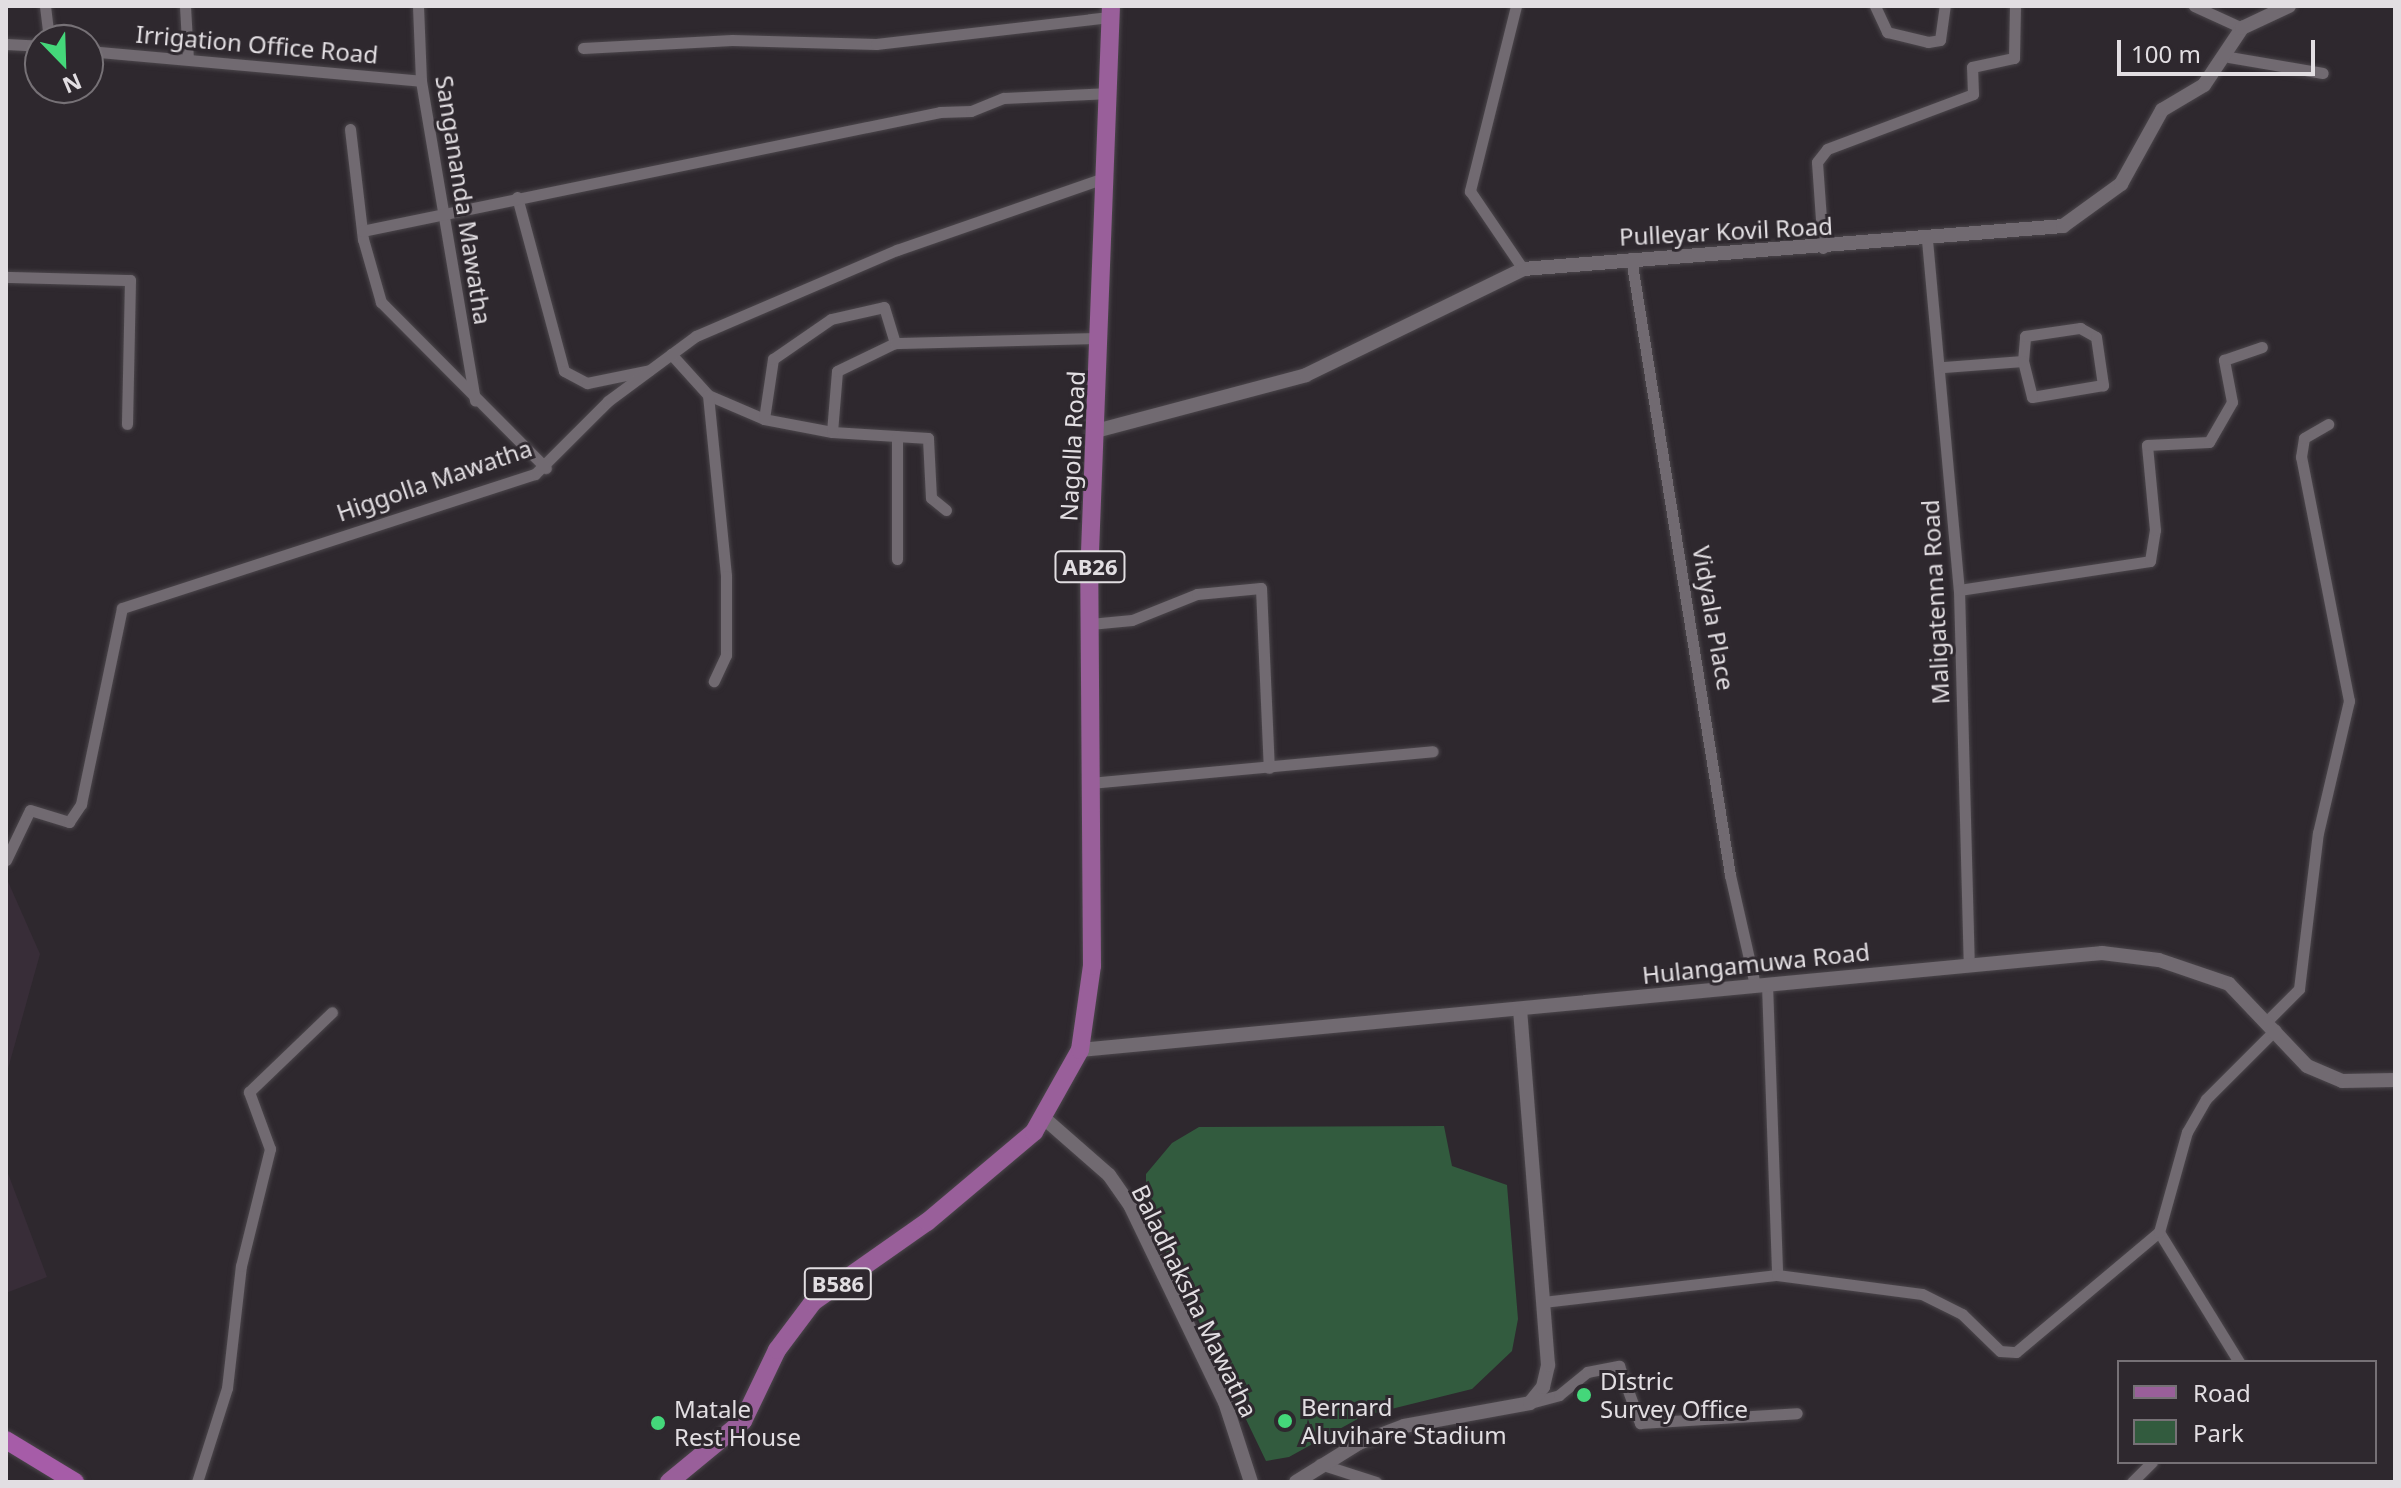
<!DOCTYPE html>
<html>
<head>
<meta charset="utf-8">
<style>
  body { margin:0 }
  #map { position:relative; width:2401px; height:1488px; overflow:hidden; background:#2e282e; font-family:"Noto Sans",sans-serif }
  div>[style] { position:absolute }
  .built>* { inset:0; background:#382d38 }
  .green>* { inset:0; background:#325b3e }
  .roads { filter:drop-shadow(0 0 2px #4b464b) drop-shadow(0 0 2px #4b464b) }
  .minor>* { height:11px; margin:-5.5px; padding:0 5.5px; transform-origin:5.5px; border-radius:5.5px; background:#716a71 }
  .tertiary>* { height:14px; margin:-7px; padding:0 7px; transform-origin:7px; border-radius:7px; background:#716a71 }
  .primary>* { height:18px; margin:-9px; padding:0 9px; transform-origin:9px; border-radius:9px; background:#995f9a }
  .trunk>* { height:18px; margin:-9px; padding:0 9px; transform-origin:9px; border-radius:9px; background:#a65ca8 }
  .dots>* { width:22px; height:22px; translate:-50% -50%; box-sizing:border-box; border:4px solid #2e282e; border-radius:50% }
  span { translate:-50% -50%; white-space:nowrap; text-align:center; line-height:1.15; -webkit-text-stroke:6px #2e282e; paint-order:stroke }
  .shield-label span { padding:2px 6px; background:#2e282e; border:2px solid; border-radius:6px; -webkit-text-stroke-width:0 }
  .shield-label { font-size:22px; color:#e2dee2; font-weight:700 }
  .street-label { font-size:24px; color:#e2dee2 }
  .poi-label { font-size:24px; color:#e2dee2 }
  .left { translate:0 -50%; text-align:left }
  .frame { position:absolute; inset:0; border:8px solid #e2dee2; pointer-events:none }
  .legend { position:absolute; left:2117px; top:1360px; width:260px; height:104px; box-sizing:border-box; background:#2e282e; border:2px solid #767176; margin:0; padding:10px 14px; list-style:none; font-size:24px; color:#e2dee2 }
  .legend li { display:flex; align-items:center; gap:16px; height:40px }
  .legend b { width:40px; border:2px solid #767176 }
  .north { position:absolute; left:24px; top:24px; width:80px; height:80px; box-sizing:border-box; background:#2e282e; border:2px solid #767176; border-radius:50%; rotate:157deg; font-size:22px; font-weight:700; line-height:32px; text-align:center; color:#e2dee2 }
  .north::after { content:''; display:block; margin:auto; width:28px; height:36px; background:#44d77a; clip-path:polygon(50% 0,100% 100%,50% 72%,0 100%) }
  .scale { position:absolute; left:2117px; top:40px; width:198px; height:36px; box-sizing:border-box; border:4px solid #e2dee2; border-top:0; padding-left:10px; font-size:24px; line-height:28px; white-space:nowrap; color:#e2dee2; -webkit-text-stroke:6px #2e282e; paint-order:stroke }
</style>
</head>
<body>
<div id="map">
  <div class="built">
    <div style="clip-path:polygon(6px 877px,40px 954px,6px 1076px)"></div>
    <div style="clip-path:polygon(6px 1168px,47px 1277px,6px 1293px)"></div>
  </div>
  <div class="green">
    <div style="clip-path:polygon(1444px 1126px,1452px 1166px,1507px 1185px,1518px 1319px,1512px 1351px,1472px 1389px,1363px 1416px,1289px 1457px,1266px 1461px,1146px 1211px,1146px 1174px,1172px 1143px,1199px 1127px)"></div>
  </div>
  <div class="roads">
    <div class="minor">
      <div style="left:45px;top:6px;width:34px;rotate:83deg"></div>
      <div style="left:185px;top:6px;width:53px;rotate:86.8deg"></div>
      <div style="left:418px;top:6px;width:75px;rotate:87.7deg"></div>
      <div style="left:421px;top:81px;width:324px;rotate:80.4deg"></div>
      <div style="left:1516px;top:6px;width:191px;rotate:104deg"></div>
      <div style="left:1470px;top:191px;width:94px;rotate:55.8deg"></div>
      <div style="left:1875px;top:6px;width:29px;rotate:65deg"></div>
      <div style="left:1887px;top:32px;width:42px;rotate:13.7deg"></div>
      <div style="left:1928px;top:42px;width:12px;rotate:-9deg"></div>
      <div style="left:1940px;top:40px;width:34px;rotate:-82deg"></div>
      <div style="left:2194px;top:6px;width:53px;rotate:24.6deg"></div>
      <div style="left:6px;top:44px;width:34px;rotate:3deg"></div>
      <div style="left:583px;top:48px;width:149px;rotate:-3.1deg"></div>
      <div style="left:732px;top:40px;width:144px;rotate:1.6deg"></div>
      <div style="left:876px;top:44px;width:237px;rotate:-6.6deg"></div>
      <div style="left:88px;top:51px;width:334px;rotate:5.1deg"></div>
      <div style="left:2229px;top:57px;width:95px;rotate:9.7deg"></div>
      <div style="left:350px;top:129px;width:111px;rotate:83.3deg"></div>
      <div style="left:363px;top:239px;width:66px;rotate:74.1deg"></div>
      <div style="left:381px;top:302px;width:234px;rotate:45.2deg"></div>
      <div style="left:517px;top:197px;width:180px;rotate:74.9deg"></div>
      <div style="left:564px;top:371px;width:26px;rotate:28deg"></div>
      <div style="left:587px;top:383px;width:64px;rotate:-11.7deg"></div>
      <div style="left:362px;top:231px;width:590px;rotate:-11.63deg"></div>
      <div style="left:940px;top:112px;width:31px;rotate:-2deg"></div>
      <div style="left:971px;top:111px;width:35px;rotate:-22deg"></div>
      <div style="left:1004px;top:98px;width:106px;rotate:-2.7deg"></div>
      <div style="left:1927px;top:240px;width:351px;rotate:84.8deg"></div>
      <div style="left:1959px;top:590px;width:374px;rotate:88.5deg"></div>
      <div style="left:1823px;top:248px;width:86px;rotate:-94deg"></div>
      <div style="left:1817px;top:162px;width:16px;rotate:-52deg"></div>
      <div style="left:1827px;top:149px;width:156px;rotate:-20.6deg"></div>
      <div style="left:1973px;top:94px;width:27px;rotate:-92deg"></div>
      <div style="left:1972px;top:67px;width:43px;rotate:-12.1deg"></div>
      <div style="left:2014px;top:58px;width:52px;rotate:-88.9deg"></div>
      <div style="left:1631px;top:258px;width:625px;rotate:80.88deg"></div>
      <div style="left:1730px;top:875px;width:113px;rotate:77.2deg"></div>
      <div style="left:6px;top:277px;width:124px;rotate:1.4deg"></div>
      <div style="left:130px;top:280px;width:144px;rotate:91.2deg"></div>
      <div style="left:671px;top:354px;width:55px;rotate:47.9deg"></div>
      <div style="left:708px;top:395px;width:61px;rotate:23.2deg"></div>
      <div style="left:1944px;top:367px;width:79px;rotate:-4.3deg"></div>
      <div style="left:2023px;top:361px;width:25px;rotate:-85deg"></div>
      <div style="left:2025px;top:336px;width:56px;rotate:-8.3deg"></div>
      <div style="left:2080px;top:328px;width:18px;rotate:29deg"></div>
      <div style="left:2096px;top:337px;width:49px;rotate:81.7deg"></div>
      <div style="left:2103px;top:385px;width:72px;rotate:170.4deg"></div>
      <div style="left:2032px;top:397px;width:37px;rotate:-104deg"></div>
      <div style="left:708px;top:395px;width:182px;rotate:84.3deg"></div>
      <div style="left:726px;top:576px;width:79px;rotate:90deg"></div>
      <div style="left:726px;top:655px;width:29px;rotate:115deg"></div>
      <div style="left:832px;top:432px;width:69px;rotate:-169.2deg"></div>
      <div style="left:764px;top:419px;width:61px;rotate:-81.5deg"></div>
      <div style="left:773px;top:359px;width:70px;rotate:-34.6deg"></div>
      <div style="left:831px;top:319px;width:54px;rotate:-12.8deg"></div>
      <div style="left:884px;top:307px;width:38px;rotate:73deg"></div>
      <div style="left:946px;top:510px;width:19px;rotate:-141deg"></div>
      <div style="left:931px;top:498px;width:60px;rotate:-92.9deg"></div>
      <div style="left:928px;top:438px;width:96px;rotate:-176.4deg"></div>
      <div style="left:832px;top:432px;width:61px;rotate:-85.3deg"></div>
      <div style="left:837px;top:371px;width:64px;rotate:-25.8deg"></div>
      <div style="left:895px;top:343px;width:206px;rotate:-1.4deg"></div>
      <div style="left:897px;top:559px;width:123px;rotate:-90deg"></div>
      <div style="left:1959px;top:590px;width:193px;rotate:-8.6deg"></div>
      <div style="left:2150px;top:561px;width:31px;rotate:-81deg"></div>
      <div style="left:2155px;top:530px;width:85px;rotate:-95.4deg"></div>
      <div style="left:2147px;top:445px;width:62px;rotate:-2.8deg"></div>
      <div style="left:2209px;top:442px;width:46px;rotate:-60.1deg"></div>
      <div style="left:2232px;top:402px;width:43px;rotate:-100.8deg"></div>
      <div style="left:2224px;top:360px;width:40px;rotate:-18.9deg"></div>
      <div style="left:1090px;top:624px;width:42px;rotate:-5.4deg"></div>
      <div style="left:1132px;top:620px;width:70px;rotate:-21.8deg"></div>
      <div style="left:1197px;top:594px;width:64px;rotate:-5.4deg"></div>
      <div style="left:1261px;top:588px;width:180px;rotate:87.5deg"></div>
      <div style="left:1090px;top:783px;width:344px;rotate:-5.3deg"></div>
      <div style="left:6px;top:860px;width:55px;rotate:-64.4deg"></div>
      <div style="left:30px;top:810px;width:41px;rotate:17.1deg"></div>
      <div style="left:69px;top:822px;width:22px;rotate:-56deg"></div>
      <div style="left:81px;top:804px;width:200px;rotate:-78.2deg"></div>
      <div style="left:122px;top:608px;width:434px;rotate:-18deg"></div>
      <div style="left:535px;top:474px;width:103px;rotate:-45deg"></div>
      <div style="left:608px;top:401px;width:109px;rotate:-36.5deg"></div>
      <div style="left:696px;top:336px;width:219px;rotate:-23.2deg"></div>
      <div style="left:897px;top:250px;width:222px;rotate:-19.2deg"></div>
      <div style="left:1767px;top:984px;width:291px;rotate:88deg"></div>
      <div style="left:2268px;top:1020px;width:44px;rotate:-45deg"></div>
      <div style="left:2299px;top:989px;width:157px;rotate:-83.1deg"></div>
      <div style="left:2318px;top:833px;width:136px;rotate:-76.8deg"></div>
      <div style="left:2349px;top:701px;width:249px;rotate:-101.1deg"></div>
      <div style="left:2301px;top:457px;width:19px;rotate:-81deg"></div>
      <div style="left:2304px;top:438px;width:28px;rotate:-30deg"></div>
      <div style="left:2159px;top:1232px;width:153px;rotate:58.4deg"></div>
      <div style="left:1543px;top:1302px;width:236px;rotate:-6.6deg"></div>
      <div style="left:1777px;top:1275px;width:146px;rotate:7.5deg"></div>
      <div style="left:1922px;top:1294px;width:45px;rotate:26.6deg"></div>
      <div style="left:1962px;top:1314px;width:53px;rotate:44.2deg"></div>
      <div style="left:2000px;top:1351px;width:16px;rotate:4deg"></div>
      <div style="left:2016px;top:1352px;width:187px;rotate:-40deg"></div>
      <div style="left:2159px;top:1232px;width:104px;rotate:-74.4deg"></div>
      <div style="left:2187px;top:1132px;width:38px;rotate:-60deg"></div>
      <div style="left:2206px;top:1099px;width:98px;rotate:-45deg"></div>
      <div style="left:1530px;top:1403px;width:30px;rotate:-15deg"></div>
      <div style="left:1559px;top:1395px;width:36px;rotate:-39deg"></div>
      <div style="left:1587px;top:1372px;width:33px;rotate:-11deg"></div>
      <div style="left:1619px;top:1366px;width:61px;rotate:69.8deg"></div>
      <div style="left:1640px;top:1423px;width:157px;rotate:-3.6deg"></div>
      <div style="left:1320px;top:1464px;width:59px;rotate:17.8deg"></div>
      <div style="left:197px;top:1482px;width:99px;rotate:-72.3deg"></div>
      <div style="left:227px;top:1388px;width:123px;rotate:-83.5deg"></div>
      <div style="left:241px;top:1266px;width:121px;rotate:-76.1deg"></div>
      <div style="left:270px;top:1149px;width:61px;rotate:-110.2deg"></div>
      <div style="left:249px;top:1092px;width:115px;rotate:-43.9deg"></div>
      <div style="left:2132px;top:1482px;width:28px;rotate:-45deg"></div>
    </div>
    <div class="tertiary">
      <div style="left:1096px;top:431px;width:217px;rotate:-14.9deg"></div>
      <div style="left:1306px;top:375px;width:242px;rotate:-26deg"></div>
      <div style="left:1523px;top:269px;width:542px;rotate:-4.55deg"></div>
      <div style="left:2063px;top:226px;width:72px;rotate:-35.9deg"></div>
      <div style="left:2121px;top:184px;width:85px;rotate:-61deg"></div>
      <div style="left:2162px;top:110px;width:49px;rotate:-30.8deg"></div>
      <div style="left:2204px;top:85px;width:69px;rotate:-56.3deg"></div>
      <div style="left:2242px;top:28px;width:52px;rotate:-25.1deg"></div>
      <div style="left:1080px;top:1050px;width:1027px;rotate:-5.42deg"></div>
      <div style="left:2102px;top:953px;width:57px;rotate:7deg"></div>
      <div style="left:2159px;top:960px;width:74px;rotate:18.9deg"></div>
      <div style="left:2229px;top:984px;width:113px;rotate:46.4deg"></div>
      <div style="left:2307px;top:1066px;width:38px;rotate:23deg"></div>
      <div style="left:2342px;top:1081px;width:53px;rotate:-1.1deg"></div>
      <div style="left:1045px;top:1119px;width:85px;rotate:41.2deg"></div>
      <div style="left:1109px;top:1175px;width:39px;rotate:55deg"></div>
      <div style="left:1131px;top:1207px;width:216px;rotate:64.3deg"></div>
      <div style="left:1225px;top:1402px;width:84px;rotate:72deg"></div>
      <div style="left:1296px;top:1482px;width:74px;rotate:-31.8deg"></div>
      <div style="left:1359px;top:1443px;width:48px;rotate:-20.7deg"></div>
      <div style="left:1404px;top:1426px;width:128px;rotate:-10.3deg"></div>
      <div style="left:1530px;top:1403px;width:21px;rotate:-51deg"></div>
      <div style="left:1543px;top:1387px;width:23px;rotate:-77deg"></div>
      <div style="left:1548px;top:1365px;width:356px;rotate:-94.5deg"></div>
    </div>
    <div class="primary">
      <div style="left:669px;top:1482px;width:96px;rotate:-39.5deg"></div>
      <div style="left:743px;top:1421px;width:79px;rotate:-64.4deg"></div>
      <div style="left:777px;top:1350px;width:60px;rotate:-53.1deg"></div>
      <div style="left:813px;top:1302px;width:139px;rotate:-35.1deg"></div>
      <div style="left:927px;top:1222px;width:140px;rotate:-40.1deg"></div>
      <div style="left:1034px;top:1132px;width:94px;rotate:-60.7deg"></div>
      <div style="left:1080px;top:1050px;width:85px;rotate:-81.9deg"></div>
      <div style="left:1092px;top:966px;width:388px;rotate:-90.4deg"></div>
      <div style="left:1089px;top:578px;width:572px;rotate:-87.8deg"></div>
    </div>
    <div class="trunk">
      <div style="left:6px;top:1440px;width:81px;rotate:31.3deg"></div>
    </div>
  </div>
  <div class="dots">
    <div style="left:1584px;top:1395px;background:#44d77a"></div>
    <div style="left:1285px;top:1421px;background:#44d77a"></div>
    <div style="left:658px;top:1423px;background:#44d77a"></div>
  </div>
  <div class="shield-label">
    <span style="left:1090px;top:567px">AB26</span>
    <span style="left:838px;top:1284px">B586</span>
  </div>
  <div class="street-label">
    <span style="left:257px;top:44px;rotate:5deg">Irrigation Office Road</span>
    <span style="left:464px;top:200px;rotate:81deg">Sangananda Mawatha</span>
    <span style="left:1726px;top:231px;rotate:-3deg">Pulleyar Kovil Road</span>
    <span style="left:1072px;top:446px;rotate:-87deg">Nagolla Road</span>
    <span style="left:434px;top:480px;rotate:-19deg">Higgolla Mawatha</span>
    <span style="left:1935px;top:602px;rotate:-93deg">Maligatenna Road</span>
    <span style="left:1714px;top:618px;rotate:80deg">Vidyala Place</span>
    <span style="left:1756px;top:963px;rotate:-6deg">Hulangamuwa Road</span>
    <span style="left:1195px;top:1301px;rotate:64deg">Baladhaksha Mawatha</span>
  </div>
  <div class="poi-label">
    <span class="left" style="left:1600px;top:1395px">DIstric<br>Survey Office</span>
    <span class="left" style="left:1301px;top:1421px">Bernard<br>Aluvihare Stadium</span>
    <span class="left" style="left:674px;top:1423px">Matale<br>Rest House</span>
  </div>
  <div class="frame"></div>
  <ul class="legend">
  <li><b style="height:10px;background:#995f9a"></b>Road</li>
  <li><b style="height:22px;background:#325b3e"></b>Park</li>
  </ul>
  <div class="north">N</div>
  <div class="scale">100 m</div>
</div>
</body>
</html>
